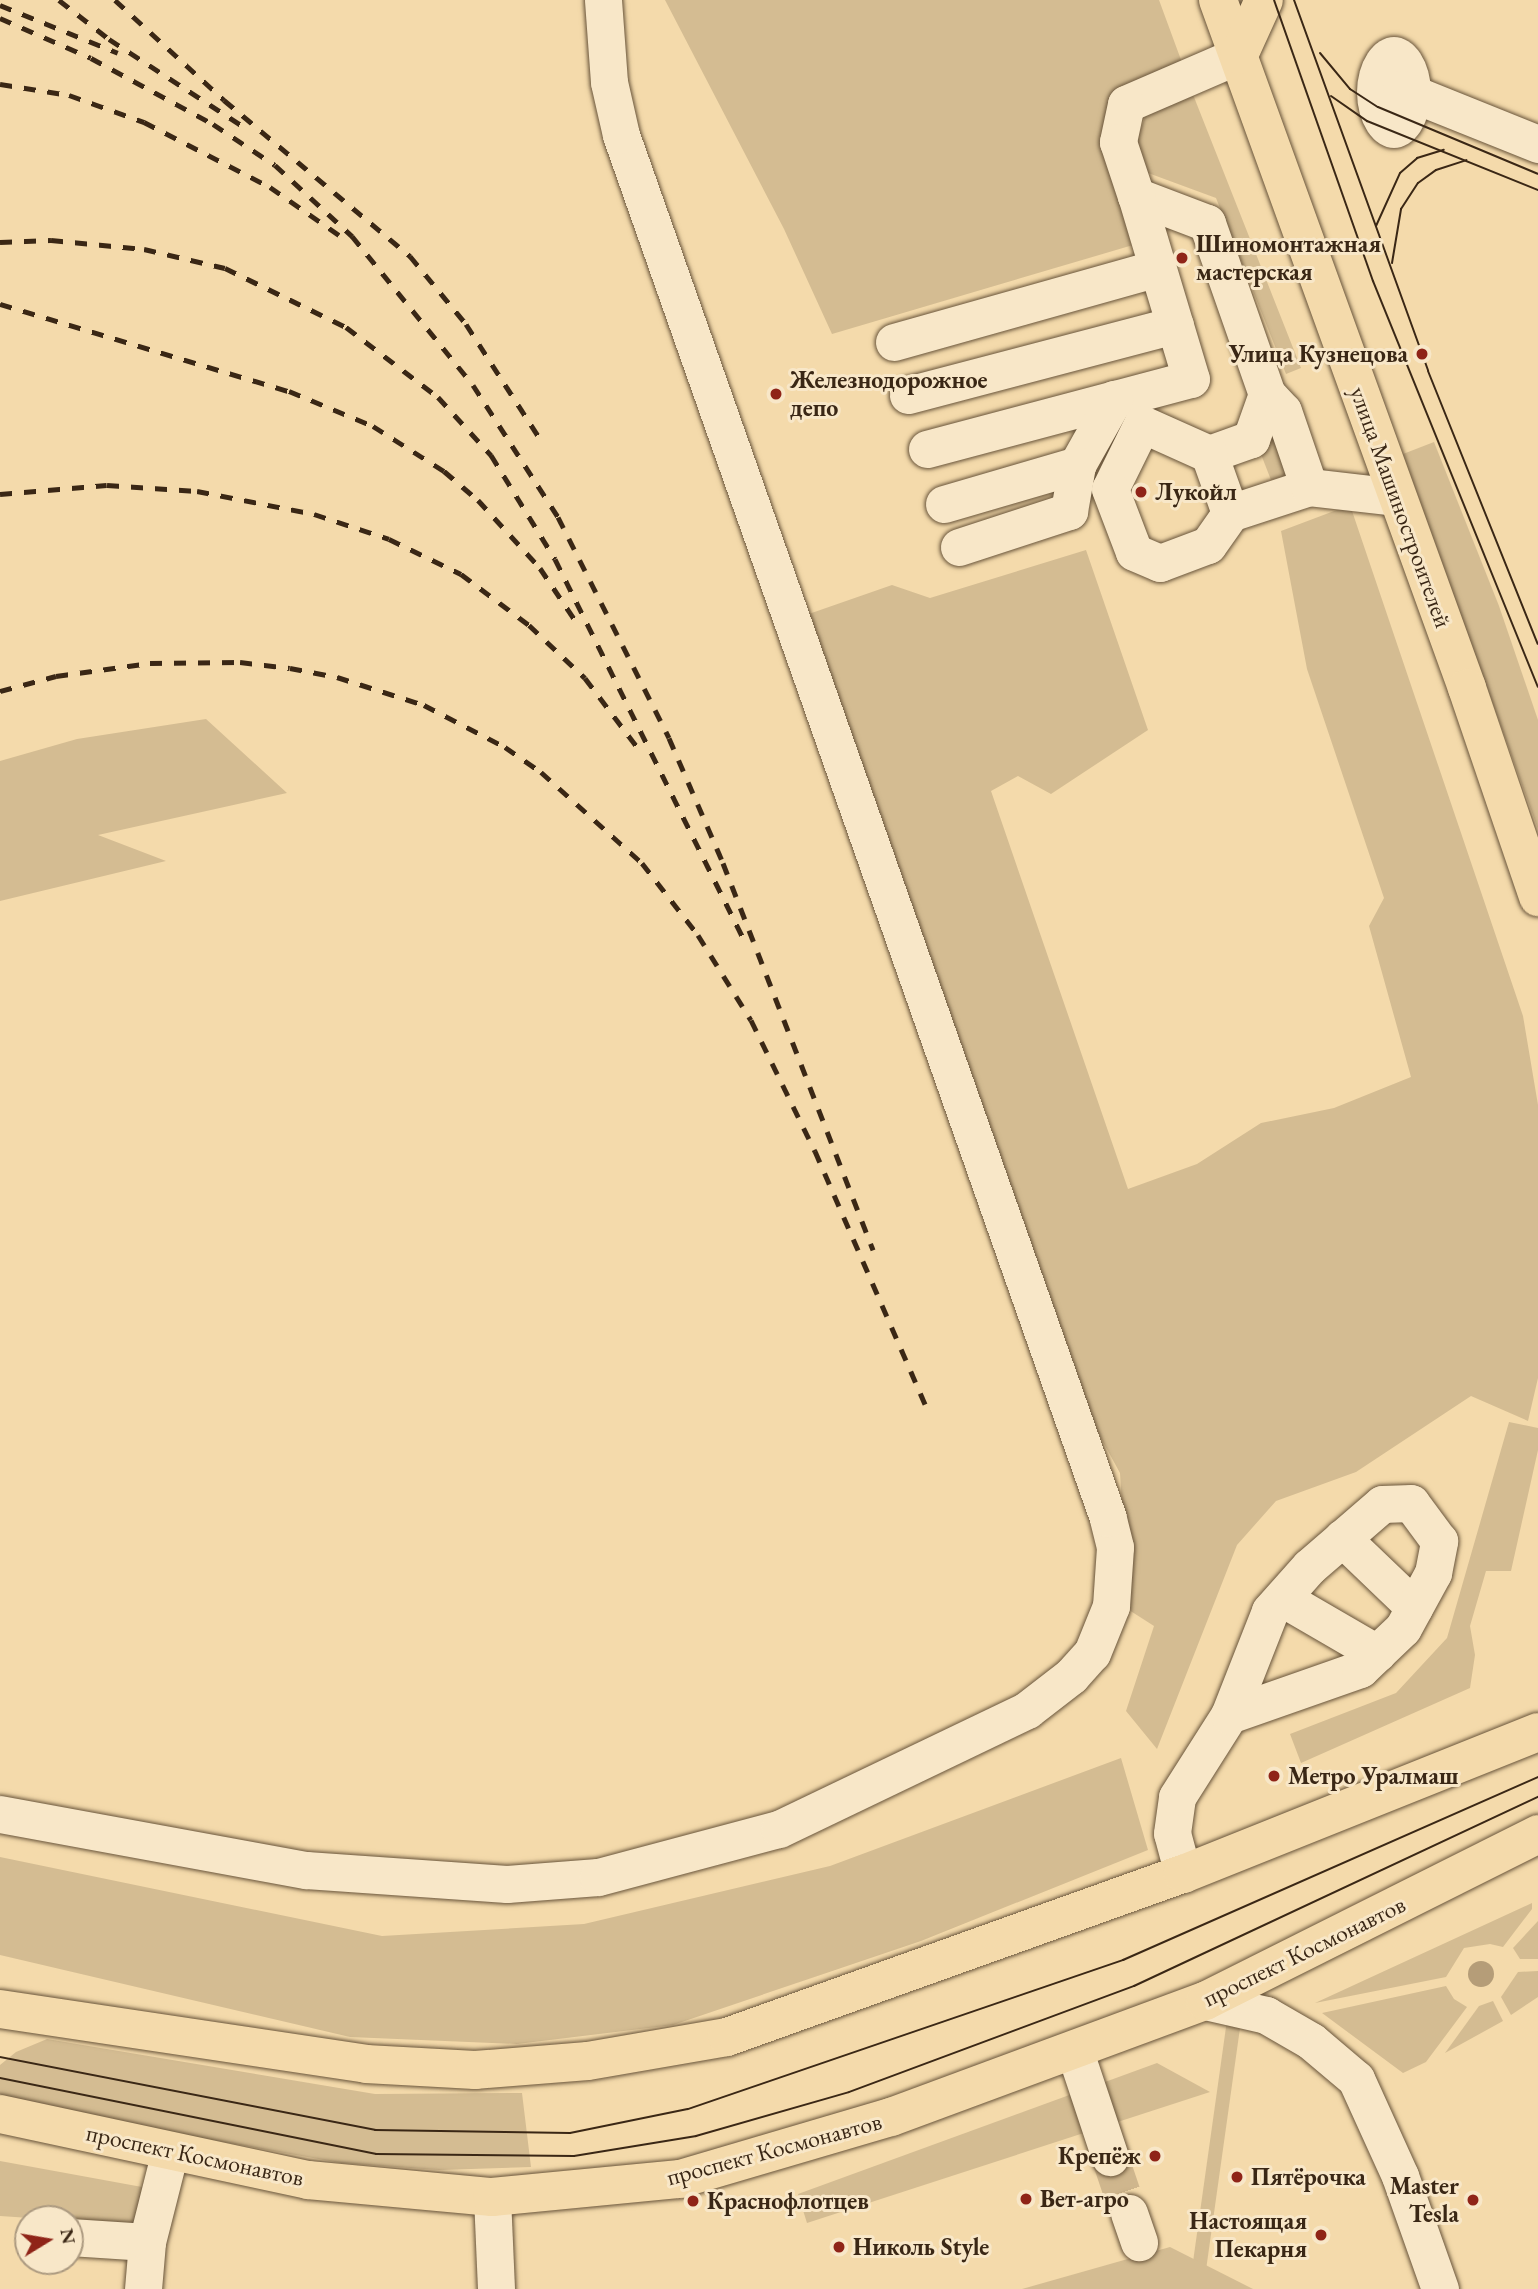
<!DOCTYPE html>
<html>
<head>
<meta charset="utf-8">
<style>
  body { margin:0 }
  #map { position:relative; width:1538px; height:2289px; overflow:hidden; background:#f4daab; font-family:"EB Garamond",serif }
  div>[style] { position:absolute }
  .green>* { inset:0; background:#d4bc92; transform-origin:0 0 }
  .water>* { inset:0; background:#b59d78 }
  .round { border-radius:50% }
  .minor-tunnel>* { height:37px; margin-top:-18.5px; transform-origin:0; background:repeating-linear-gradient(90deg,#cfb68d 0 37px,transparent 0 55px) }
  .roads { filter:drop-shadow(0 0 2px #68543a) drop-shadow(0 0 2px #68543a) }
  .minor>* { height:37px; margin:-18.5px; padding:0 18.5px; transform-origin:18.5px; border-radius:18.5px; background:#f8e7c8 }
  .minor>.ring { margin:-18.5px; padding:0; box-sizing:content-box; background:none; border:37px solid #f8e7c8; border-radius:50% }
  .major>* { height:38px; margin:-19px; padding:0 19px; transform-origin:19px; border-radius:19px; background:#f4daab }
  .tram>* { height:2px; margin:-1px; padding:0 1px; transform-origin:1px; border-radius:1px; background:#3a2715 }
  .rail>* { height:5px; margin-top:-2.5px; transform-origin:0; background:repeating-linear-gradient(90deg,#3a2715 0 12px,transparent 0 24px) }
  .dots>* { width:19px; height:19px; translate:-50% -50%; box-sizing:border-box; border:4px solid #f8e7c8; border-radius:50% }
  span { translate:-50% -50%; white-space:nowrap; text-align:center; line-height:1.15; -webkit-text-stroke:6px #f8e7c8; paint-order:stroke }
  .poi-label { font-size:24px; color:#3a2715; font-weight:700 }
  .left { translate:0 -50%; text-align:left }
  .right { translate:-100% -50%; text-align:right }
  .street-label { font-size:24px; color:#3a2715 }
  .north { position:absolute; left:14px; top:2205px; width:70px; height:70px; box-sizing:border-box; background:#f8e7c8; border:2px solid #ac9a80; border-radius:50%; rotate:79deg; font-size:19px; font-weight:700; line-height:28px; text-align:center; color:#3a2715 }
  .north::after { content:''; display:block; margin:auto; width:24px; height:32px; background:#8f2418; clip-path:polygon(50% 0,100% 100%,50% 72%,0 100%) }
</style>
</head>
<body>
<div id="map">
  <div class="green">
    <div style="clip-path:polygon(665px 0,1159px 0,1184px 68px,1120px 99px,1133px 245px,832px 334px,784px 229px)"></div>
    <div style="clip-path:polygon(1192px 92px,1301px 368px,1286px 374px,1216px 198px,1140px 170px,1135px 145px,1148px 109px)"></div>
    <div style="clip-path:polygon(1266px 418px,1291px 460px,1284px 476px,1271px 480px,1257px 444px)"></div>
    <div style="clip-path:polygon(1434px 442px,1499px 606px,1538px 720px,1538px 829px,1403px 454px)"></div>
    <div style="clip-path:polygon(1350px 505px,1523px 1016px,1538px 1105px,1538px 1378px,1528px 1421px,1471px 1396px,1356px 1472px,1276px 1501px,1237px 1545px,1157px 1749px,1126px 1711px,1154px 1626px,1129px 1610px,1120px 1473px,1073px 1387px,803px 616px,892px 585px,930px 598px,1086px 550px,1148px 730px,1051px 794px,1018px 776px,991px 791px,1128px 1189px,1197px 1164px,1261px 1123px,1334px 1108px,1411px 1077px,1369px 926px,1384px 898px,1307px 669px,1281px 531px)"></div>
    <div style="clip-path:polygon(206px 719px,287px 793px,98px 835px,166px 861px,0 901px,0 761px,77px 739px)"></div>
    <div style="clip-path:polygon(1509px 1422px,1538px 1428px,1538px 1450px,1511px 1571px,1486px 1571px,1470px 1626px,1475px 1655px,1470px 1688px,1301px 1763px,1290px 1734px,1396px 1693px,1447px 1638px)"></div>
    <div style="clip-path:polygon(1121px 1758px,1148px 1850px,921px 1941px,673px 2025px,517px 2044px,350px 2037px,0 1955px,0 1857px,382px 1936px,584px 1924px,830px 1866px)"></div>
    <div style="clip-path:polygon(1532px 1903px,1532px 1909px,1503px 1947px,1490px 1944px,1464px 1948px,1446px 1977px,1315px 2003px)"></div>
    <div style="clip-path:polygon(1538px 1921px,1538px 1959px,1520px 1959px,1513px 1948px)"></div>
    <div style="clip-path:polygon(1538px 1971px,1538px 1997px,1511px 2015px,1501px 1997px,1518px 1972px)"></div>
    <div style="clip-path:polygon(1446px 1986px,1454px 1999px,1467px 2007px,1426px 2062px,1403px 2073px,1322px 2013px)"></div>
    <div style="clip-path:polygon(1493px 2001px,1503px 2021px,1445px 2053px,1479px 2006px)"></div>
    <div style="left:1227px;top:2020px;width:14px;height:464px;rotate:8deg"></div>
    <div style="clip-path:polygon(47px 2039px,375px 2094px,522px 2093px,531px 2167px,439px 2170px,341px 2163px,0 2102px,0 2065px,16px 2052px)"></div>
    <div style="clip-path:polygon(1157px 2063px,1210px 2092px,807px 2223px,798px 2194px)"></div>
    <div style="clip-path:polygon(0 2161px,142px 2187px,135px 2225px,0 2216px)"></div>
    <div style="clip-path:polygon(1170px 2247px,1253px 2289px,1022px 2289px)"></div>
  </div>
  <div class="water">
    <div class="round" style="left:1468px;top:1961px;width:26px;height:26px"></div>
  </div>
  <div class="minor-tunnel">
    <div style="left:1110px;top:2157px;width:59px;rotate:71.3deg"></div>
  </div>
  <div class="roads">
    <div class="minor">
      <div class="ring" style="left:1375px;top:55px;width:-1px;height:-1px"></div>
      <div style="left:1239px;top:55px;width:123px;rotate:156.6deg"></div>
      <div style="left:1126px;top:104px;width:39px;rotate:102deg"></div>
      <div style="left:1118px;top:142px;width:57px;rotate:71.6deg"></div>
      <div style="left:1136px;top:196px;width:76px;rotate:20.8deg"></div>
      <div style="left:1207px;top:223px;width:181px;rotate:70.7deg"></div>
      <div style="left:1267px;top:394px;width:48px;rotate:109.6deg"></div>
      <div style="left:1251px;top:439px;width:45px;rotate:160.3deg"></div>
      <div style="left:1209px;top:454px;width:63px;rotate:70.4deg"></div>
      <div style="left:1230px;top:513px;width:83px;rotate:-18.2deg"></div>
      <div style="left:1309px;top:487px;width:89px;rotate:6.5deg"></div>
      <div style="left:1401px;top:89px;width:148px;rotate:21.9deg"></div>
      <div style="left:894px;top:342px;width:273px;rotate:-15.7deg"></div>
      <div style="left:1267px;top:394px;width:23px;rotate:47deg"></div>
      <div style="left:1283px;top:411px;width:80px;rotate:71.1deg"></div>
      <div style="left:908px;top:395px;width:276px;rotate:-14.7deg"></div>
      <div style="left:927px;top:449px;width:273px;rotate:-14.9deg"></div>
      <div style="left:1191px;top:379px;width:191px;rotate:-106.7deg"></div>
      <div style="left:1209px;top:454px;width:73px;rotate:-155.9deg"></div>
      <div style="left:1142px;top:424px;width:72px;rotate:116.2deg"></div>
      <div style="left:1110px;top:489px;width:67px;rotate:69.1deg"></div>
      <div style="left:1134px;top:552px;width:28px;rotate:23deg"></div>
      <div style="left:1160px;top:563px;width:51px;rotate:-20.6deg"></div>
      <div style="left:1208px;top:545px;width:39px;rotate:-55deg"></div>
      <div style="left:944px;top:504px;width:139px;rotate:-16.3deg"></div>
      <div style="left:1077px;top:465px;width:76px;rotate:-60.7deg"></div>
      <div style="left:959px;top:547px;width:116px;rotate:-18.1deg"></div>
      <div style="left:1069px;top:511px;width:47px;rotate:-80.1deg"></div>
      <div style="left:1342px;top:1538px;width:100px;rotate:43.8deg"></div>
      <div style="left:1282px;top:1598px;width:110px;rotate:30.1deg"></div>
      <div style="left:0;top:1814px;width:311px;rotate:10.4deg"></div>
      <div style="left:306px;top:1870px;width:201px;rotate:4deg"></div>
      <div style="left:507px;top:1884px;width:91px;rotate:-4.4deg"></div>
      <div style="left:598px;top:1877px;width:187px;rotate:-14.9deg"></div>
      <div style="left:779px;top:1829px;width:275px;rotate:-25.6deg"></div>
      <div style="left:1027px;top:1710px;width:56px;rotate:-37.7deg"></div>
      <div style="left:1071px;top:1676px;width:31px;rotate:-48deg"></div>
      <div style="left:1092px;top:1653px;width:51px;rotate:-68deg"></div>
      <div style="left:1111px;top:1606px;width:59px;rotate:-86.1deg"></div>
      <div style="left:1115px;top:1547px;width:30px;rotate:-104deg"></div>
      <div style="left:1108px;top:1518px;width:1466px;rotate:-109.4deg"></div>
      <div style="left:621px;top:135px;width:54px;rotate:-102.8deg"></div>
      <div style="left:609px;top:82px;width:82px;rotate:-94.2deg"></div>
      <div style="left:1183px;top:1874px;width:42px;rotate:-105deg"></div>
      <div style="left:1172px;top:1833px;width:36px;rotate:-82deg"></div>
      <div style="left:1177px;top:1797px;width:97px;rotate:-57.6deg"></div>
      <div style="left:1229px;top:1715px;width:139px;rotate:-19.3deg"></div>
      <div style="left:1360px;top:1669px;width:59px;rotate:-43.6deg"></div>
      <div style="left:1403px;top:1628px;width:63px;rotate:-61.4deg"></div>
      <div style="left:1433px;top:1573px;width:33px;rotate:-79deg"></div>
      <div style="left:1439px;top:1541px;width:47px;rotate:-126.4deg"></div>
      <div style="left:1411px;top:1503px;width:29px;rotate:178deg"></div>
      <div style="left:1382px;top:1504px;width:96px;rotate:139.2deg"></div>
      <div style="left:1309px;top:1567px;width:59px;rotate:131.6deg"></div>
      <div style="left:1270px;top:1611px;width:112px;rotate:111.5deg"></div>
      <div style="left:1205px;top:2001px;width:63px;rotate:12.9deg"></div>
      <div style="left:1266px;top:2015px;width:52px;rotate:30deg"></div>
      <div style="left:1311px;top:2041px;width:59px;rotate:40.2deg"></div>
      <div style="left:1356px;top:2079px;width:107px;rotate:65.6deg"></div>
      <div style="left:1400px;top:2176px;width:120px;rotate:70.5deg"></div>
      <div style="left:1074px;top:2049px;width:114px;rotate:71.6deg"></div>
      <div style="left:492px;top:2197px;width:92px;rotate:87.5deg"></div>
      <div style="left:1129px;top:2213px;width:31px;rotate:71deg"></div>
      <div style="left:70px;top:2237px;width:77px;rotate:3.7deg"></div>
      <div style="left:143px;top:2289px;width:47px;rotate:-85.1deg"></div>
      <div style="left:147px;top:2242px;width:94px;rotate:-75.8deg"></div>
    </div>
    <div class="major">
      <div style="left:1218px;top:0;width:732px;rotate:70.1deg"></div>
      <div style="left:1467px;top:688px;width:221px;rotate:71.2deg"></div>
      <div style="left:1239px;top:55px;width:60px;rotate:-65.6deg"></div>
      <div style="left:0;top:2009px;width:370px;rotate:8.5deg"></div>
      <div style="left:366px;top:2064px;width:109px;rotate:3.2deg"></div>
      <div style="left:475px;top:2070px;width:113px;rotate:-4.6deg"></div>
      <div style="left:588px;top:2061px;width:141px;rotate:-9.8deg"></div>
      <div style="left:727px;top:2037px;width:484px;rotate:-19.7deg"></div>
      <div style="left:1183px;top:1874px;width:382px;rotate:-21.8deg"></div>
      <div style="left:0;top:2114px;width:315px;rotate:12.1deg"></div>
      <div style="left:308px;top:2180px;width:185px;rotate:5.3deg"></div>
      <div style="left:492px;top:2197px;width:189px;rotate:-5.5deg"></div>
      <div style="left:680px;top:2179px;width:220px;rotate:-16.4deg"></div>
      <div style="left:891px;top:2117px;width:335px;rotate:-20.3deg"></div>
      <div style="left:1205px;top:2001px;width:373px;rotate:-26.6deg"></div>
    </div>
  </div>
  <div class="tram">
    <div style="left:1274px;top:0;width:298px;rotate:70.6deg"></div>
    <div style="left:1373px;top:281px;width:438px;rotate:67.9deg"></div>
    <div style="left:1294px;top:0;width:394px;rotate:70.1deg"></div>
    <div style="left:1428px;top:371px;width:294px;rotate:68.1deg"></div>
    <div style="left:1320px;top:53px;width:47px;rotate:50.2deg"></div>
    <div style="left:1350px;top:89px;width:33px;rotate:33deg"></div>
    <div style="left:1378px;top:107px;width:173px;rotate:22.7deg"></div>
    <div style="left:1331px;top:96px;width:44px;rotate:34.8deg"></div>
    <div style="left:1367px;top:121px;width:184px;rotate:22deg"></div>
    <div style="left:1376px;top:226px;width:58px;rotate:-65.6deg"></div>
    <div style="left:1400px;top:173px;width:23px;rotate:-41deg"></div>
    <div style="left:1417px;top:158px;width:28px;rotate:-17deg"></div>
    <div style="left:1392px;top:263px;width:55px;rotate:-80.5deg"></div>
    <div style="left:1401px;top:209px;width:31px;rotate:-57deg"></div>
    <div style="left:1418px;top:183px;width:22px;rotate:-36deg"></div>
    <div style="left:1436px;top:170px;width:32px;rotate:-18deg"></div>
    <div style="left:0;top:2057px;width:382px;rotate:11deg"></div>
    <div style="left:375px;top:2130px;width:195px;rotate:0.9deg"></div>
    <div style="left:570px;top:2133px;width:120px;rotate:-11.5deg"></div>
    <div style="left:688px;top:2109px;width:460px;rotate:-18.9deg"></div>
    <div style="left:1123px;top:1960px;width:454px;rotate:-23.8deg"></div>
    <div style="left:0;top:2078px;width:384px;rotate:11.4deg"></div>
    <div style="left:376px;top:2154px;width:198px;rotate:0.6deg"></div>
    <div style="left:574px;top:2156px;width:124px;rotate:-9.3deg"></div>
    <div style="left:696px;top:2136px;width:159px;rotate:-16deg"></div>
    <div style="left:849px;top:2092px;width:304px;rotate:-20.4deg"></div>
    <div style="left:1134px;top:1986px;width:446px;rotate:-25.1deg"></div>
  </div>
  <div class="rail">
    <div style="left:59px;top:0;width:63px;rotate:38deg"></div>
    <div style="left:109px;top:39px;width:161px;rotate:33.1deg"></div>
    <div style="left:115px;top:0;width:148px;rotate:42.5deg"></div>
    <div style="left:224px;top:100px;width:243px;rotate:40deg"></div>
    <div style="left:410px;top:256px;width:88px;rotate:50.5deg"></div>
    <div style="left:466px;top:324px;width:140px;rotate:57.2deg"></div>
    <div style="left:0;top:5px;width:127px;rotate:22.1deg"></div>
    <div style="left:0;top:18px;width:99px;rotate:23.7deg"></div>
    <div style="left:91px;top:58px;width:139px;rotate:28.4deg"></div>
    <div style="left:213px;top:124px;width:74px;rotate:33.5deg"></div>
    <div style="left:275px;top:165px;width:105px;rotate:42.7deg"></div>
    <div style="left:352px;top:236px;width:192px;rotate:50.9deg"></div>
    <div style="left:473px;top:385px;width:157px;rotate:57.2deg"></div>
    <div style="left:558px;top:517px;width:247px;rotate:63.3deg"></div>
    <div style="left:669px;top:738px;width:136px;rotate:66.6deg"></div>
    <div style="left:723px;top:863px;width:415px;rotate:68.8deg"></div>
    <div style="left:0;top:84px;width:70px;rotate:9.1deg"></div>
    <div style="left:69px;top:95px;width:80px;rotate:19.8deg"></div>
    <div style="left:144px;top:122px;width:142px;rotate:27.3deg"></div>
    <div style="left:270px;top:187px;width:84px;rotate:34.8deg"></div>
    <div style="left:0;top:242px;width:51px;rotate:-2.2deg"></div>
    <div style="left:51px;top:240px;width:93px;rotate:5.5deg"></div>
    <div style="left:144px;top:249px;width:83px;rotate:13.2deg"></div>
    <div style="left:225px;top:268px;width:135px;rotate:26deg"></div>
    <div style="left:346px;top:327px;width:116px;rotate:37.3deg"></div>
    <div style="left:438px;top:397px;width:79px;rotate:47.6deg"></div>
    <div style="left:491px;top:455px;width:122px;rotate:58.4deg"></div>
    <div style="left:555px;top:559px;width:428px;rotate:63.6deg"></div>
    <div style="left:0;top:304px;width:302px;rotate:16.8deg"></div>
    <div style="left:289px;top:391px;width:91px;rotate:22.6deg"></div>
    <div style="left:373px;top:426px;width:84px;rotate:32.4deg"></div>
    <div style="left:444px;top:471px;width:45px;rotate:40.5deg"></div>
    <div style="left:478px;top:500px;width:92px;rotate:47.6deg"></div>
    <div style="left:540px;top:568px;width:70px;rotate:56.1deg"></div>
    <div style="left:0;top:494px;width:107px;rotate:-4.8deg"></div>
    <div style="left:107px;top:485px;width:90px;rotate:3.8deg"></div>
    <div style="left:197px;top:491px;width:119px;rotate:11.1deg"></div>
    <div style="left:314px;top:514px;width:79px;rotate:18.4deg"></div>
    <div style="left:389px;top:539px;width:80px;rotate:25.9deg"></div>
    <div style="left:461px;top:574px;width:85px;rotate:36.9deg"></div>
    <div style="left:529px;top:625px;width:77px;rotate:43.4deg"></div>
    <div style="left:585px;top:678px;width:93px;rotate:52.9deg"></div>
    <div style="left:0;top:691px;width:58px;rotate:-15deg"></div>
    <div style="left:56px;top:676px;width:95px;rotate:-7.9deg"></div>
    <div style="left:150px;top:663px;width:90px;rotate:-0.6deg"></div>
    <div style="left:240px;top:662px;width:50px;rotate:6.8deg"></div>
    <div style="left:290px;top:668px;width:48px;rotate:10.8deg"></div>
    <div style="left:337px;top:677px;width:91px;rotate:17.8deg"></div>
    <div style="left:424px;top:705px;width:91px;rotate:27.4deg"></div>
    <div style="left:505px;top:747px;width:44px;rotate:34.8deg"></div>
    <div style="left:541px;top:772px;width:136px;rotate:42deg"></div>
    <div style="left:642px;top:863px;width:91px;rotate:52.1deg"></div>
    <div style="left:698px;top:935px;width:100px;rotate:58.1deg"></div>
    <div style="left:751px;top:1020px;width:146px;rotate:64deg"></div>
    <div style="left:815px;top:1151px;width:280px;rotate:66.5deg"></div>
  </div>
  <div class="dots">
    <div style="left:1182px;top:258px;background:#8f2418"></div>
    <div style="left:1422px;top:354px;background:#8f2418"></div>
    <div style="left:776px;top:394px;background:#8f2418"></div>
    <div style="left:1141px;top:492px;background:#8f2418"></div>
    <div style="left:1274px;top:1776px;background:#8f2418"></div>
    <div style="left:1155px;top:2156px;background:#8f2418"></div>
    <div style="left:1237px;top:2177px;background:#8f2418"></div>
    <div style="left:1026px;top:2199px;background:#8f2418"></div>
    <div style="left:1473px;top:2200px;background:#8f2418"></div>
    <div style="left:693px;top:2201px;background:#8f2418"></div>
    <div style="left:1321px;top:2235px;background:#8f2418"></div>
    <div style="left:839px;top:2247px;background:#8f2418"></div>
  </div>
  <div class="poi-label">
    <span class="left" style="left:1196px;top:258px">Шиномонтажная<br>мастерская</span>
    <span class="right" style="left:1408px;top:354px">Улица Кузнецова</span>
    <span class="left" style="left:790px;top:394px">Железнодорожное<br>депо</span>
    <span class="left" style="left:1155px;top:492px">Лукойл</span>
    <span class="left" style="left:1288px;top:1776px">Метро Уралмаш</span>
    <span class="right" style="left:1141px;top:2156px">Крепёж</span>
    <span class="left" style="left:1251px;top:2177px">Пятёрочка</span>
    <span class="right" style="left:1459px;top:2200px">Master<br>Tesla</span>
    <span class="left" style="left:1040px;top:2199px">Вет-агро</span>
    <span class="left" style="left:707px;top:2201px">Краснофлотцев</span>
    <span class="right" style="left:1307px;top:2235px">Настоящая<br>Пекарня</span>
    <span class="left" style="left:853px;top:2247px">Николь Style</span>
  </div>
  <div class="street-label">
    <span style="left:1401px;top:507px;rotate:70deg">улица Машиностроителей</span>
    <span style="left:1304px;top:1951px;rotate:-26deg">проспект Космонавтов</span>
    <span style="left:774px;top:2149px;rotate:-15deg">проспект Космонавтов</span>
    <span style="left:195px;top:2155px;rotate:12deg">проспект Космонавтов</span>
  </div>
  <div class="north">N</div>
</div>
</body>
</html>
